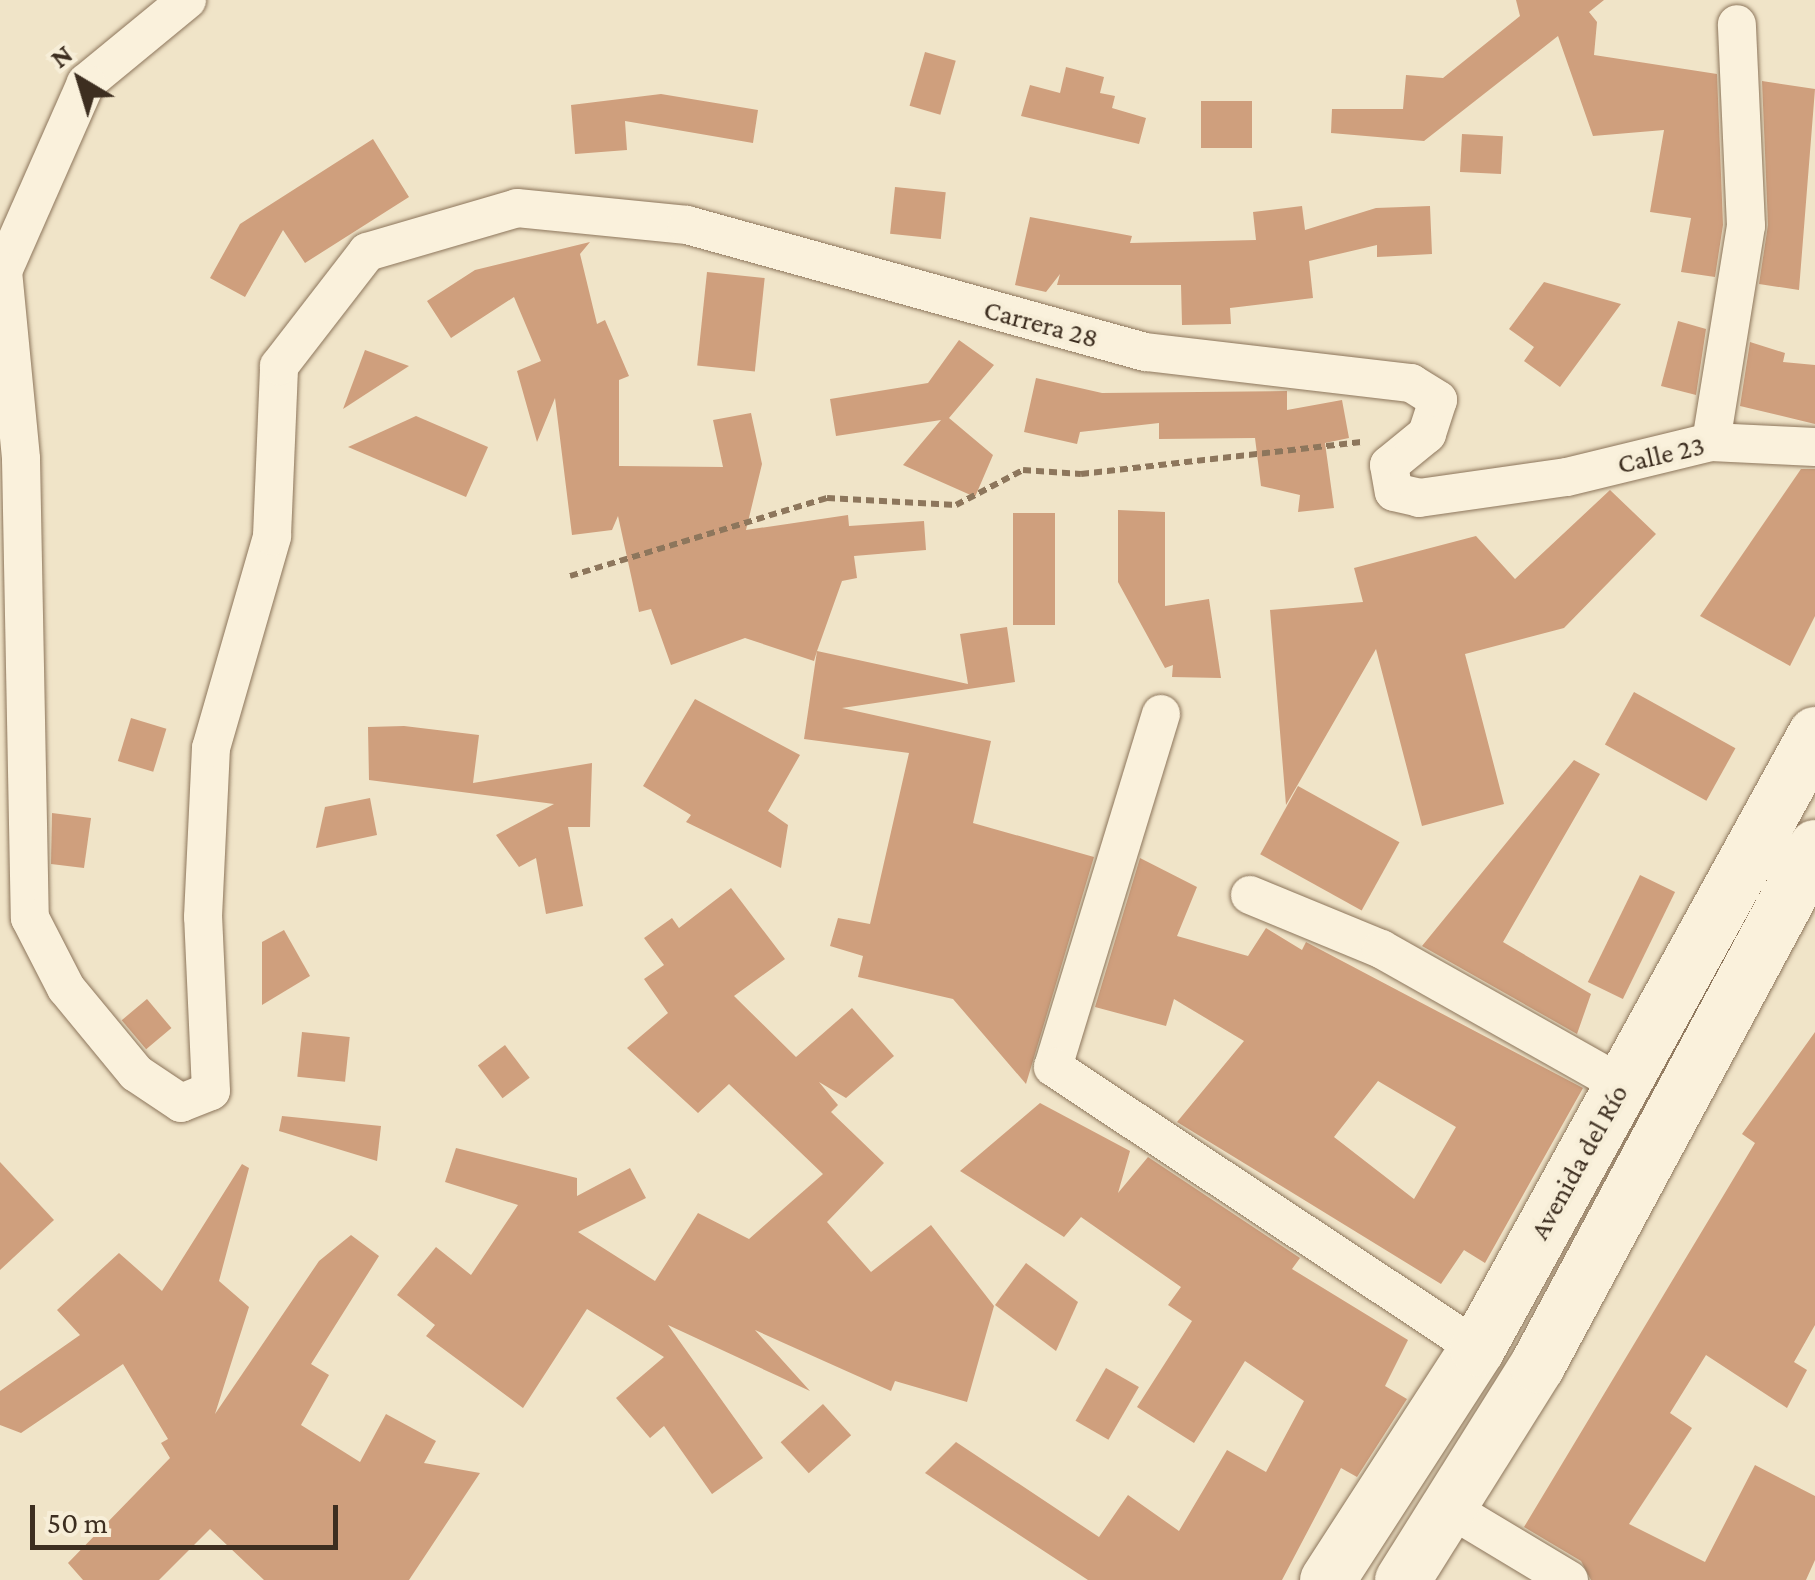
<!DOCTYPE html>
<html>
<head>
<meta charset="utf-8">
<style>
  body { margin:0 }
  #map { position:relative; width:1815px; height:1580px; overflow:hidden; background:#f0e4c8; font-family:"Crimson Pro",serif }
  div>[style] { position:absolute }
  .building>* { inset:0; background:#cf9f7d; transform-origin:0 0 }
  .path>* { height:6px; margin-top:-3px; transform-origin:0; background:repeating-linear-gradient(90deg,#8d765c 0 8px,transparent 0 13px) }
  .roads { filter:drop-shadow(0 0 2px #8d765c) drop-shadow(0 0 2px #8d765c) }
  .street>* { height:38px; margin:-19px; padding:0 19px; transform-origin:19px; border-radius:19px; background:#faf1dc }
  .secondary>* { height:55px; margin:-27.5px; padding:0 27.5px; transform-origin:27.5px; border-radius:27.5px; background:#faf1dc }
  span { translate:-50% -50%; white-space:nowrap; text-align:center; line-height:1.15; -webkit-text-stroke:8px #f7eed8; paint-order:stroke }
  .street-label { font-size:28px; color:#3d2e20 }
  .north { position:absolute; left:30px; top:30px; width:100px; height:100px; -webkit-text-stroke:8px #f7eed8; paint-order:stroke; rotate:322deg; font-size:28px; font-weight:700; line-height:40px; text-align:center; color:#3d2e20 }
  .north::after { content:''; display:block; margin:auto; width:35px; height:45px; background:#3d2e20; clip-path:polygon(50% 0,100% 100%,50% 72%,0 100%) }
  .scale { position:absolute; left:30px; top:1505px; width:308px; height:45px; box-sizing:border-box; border:5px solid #3d2e20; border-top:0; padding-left:12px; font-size:30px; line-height:35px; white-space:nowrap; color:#3d2e20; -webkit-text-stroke:8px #f7eed8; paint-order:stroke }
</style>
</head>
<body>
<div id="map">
  <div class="building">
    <div style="clip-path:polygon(1516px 0,1604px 0,1589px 12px,1597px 22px,1594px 55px,1717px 74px,1723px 225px,1715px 277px,1681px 272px,1691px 218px,1650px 212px,1664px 130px,1593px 136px,1558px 36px,1424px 141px,1331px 133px,1332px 109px,1403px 109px,1406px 75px,1443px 78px,1520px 16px)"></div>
    <div style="left:925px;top:52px;width:32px;height:56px;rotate:16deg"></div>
    <div style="clip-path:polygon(1066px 67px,1104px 77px,1100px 93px,1115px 96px,1112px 108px,1146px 118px,1139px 144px,1021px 116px,1030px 85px,1060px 93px)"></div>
    <div style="clip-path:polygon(1762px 81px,1815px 89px,1799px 290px,1759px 284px,1768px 225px)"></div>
    <div style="clip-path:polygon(661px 94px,758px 110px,753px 143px,625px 121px,627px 150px,575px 154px,571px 105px)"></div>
    <div style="left:1252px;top:101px;width:47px;height:51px;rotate:90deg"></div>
    <div style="left:1462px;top:134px;width:41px;height:38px;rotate:3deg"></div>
    <div style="clip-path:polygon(373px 139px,409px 197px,305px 263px,283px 230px,245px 297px,210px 278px,240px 224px)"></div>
    <div style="left:895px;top:187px;width:51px;height:47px;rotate:6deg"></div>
    <div style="clip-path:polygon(1302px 206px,1305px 230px,1376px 208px,1430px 206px,1432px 254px,1377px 257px,1377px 245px,1309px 261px,1313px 298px,1230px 308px,1231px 324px,1182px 325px,1181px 285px,1057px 285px,1060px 274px,1046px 292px,1015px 285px,1030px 217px,1132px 236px,1130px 243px,1256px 240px,1253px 212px)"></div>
    <div style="clip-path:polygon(590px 242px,580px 254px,597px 324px,605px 320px,629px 376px,619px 380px,619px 466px,723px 467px,713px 420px,751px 413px,762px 464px,746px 530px,848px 515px,849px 526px,924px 521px,926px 550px,854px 556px,857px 578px,842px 581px,817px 651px,968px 684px,960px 634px,1007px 627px,1015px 682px,842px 708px,991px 741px,973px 823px,1094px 857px,1026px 1084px,953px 999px,858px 977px,863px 956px,830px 946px,838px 918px,870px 924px,909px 753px,804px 739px,817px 651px,814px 661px,745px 638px,671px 665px,651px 609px,639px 612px,618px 516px,612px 530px,572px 535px,555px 398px,537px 442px,517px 371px,541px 361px,514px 297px,451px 338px,427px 301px,475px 270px)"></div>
    <div style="left:707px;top:272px;width:58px;height:94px;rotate:6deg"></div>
    <div style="clip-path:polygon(1544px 282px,1621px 304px,1560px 387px,1524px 361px,1534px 347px,1509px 329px)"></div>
    <div style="clip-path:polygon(1678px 321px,1706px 329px,1696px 395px,1661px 386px)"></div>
    <div style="clip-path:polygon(959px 340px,994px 365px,949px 418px,993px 455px,975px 497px,903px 465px,941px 420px,836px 436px,830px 399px,928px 383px)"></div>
    <div style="clip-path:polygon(1750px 342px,1785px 353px,1783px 362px,1815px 365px,1815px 424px,1740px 406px)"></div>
    <div style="clip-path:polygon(365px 350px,409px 366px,343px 409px)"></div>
    <div style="clip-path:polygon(1036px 378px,1102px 393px,1287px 391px,1287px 410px,1342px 400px,1349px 438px,1325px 443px,1334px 508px,1298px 512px,1300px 495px,1261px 486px,1255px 438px,1159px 439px,1159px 423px,1080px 432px,1077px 444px,1024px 432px)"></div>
    <div style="clip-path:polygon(416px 416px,488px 447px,466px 497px,348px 447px)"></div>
    <div style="clip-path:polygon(1801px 469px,1815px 469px,1815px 616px,1790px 666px,1700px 616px)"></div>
    <div style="clip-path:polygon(1610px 490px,1656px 534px,1564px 628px,1465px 654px,1504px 804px,1422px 826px,1376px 649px,1286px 805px,1270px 610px,1363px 602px,1354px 568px,1476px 536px,1515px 579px)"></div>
    <div style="clip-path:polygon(1118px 510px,1165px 512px,1165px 606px,1209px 599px,1221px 678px,1172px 677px,1173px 665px,1165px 668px,1118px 582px)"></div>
    <div style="left:1055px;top:513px;width:112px;height:42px;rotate:90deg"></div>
    <div style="left:1634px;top:692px;width:116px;height:60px;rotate:29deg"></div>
    <div style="clip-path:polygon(695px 699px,800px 755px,768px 811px,788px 825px,781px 868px,686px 822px,691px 815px,643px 786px)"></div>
    <div style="left:131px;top:718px;width:37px;height:45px;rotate:17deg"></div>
    <div style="clip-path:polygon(404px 726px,479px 735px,473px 783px,592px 763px,590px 827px,568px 827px,583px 906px,546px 914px,536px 858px,519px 867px,496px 835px,554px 804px,369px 780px,368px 727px)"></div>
    <div style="clip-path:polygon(1574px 760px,1600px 774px,1503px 942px,1591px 994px,1577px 1034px,1422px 946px)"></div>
    <div style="left:1298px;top:786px;width:116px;height:78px;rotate:29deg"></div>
    <div style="clip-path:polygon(370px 798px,377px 835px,316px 848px,325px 807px)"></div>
    <div style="clip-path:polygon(52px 813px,91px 818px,84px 868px,51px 864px)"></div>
    <div style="clip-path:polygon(evenodd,1140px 858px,1197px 887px,1177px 936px,1248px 956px,1266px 928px,1302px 950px,1306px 942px,1583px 1088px,1485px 1263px,1464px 1250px,1441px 1284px,1177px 1122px,1244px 1041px,1174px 999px,1166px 1026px,1095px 1007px,1140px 858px,1378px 1081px,1456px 1127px,1414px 1199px,1334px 1137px,1378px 1081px)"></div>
    <div style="left:1640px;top:875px;width:39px;height:119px;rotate:26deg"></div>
    <div style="clip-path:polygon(731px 888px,785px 959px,734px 996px,796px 1057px,852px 1008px,894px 1056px,846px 1098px,819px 1082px,838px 1105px,831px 1112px,884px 1163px,827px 1222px,871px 1272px,931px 1225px,994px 1306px,967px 1402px,895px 1381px,891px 1391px,755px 1330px,810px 1391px,668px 1325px,763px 1458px,712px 1494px,664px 1426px,650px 1438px,616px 1398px,664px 1357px,587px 1309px,523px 1408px,426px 1336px,435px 1325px,397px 1295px,436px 1247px,471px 1275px,518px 1205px,445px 1182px,456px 1148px,577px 1178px,577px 1196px,630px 1168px,646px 1198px,578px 1232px,655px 1281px,698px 1213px,749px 1239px,823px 1174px,729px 1084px,698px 1113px,627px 1048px,668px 1013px,644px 979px,664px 965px,644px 938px,672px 918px,679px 928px)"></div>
    <div style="clip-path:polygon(284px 930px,310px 976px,262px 1005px,262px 942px)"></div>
    <div style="left:147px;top:999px;width:38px;height:33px;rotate:50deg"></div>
    <div style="left:302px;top:1032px;width:48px;height:45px;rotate:6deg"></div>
    <div style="clip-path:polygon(1815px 1032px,1815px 1325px,1794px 1362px,1807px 1370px,1787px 1408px,1706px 1355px,1670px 1413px,1692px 1428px,1629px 1524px,1705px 1562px,1755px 1465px,1815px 1496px,1815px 1560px,1806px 1580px,1591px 1580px,1581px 1561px,1524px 1527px,1755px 1143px,1742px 1134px)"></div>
    <div style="left:505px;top:1045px;width:41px;height:34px;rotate:53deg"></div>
    <div style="clip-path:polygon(1040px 1103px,1130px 1151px,1118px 1193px,1148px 1157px,1300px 1258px,1292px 1269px,1408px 1340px,1385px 1386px,1407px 1399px,1357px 1477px,1341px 1468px,1282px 1580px,1088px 1580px,925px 1473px,956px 1442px,1099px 1537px,1128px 1495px,1179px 1531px,1227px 1450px,1266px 1472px,1304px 1401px,1245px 1361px,1194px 1443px,1137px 1407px,1192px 1321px,1168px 1305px,1181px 1287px,1081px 1217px,1064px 1237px,960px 1171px)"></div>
    <div style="clip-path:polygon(282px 1116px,381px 1126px,377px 1161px,279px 1131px)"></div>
    <div style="clip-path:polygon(0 1162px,54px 1220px,0 1270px)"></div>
    <div style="clip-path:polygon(242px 1164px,249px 1168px,219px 1281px,249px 1307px,215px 1414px,319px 1261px,351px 1235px,379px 1256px,311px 1364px,329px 1375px,301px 1425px,360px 1462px,386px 1414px,436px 1441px,424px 1463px,480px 1473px,409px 1580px,264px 1580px,210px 1529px,159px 1580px,83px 1580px,68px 1563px,170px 1458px,161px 1443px,168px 1439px,123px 1364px,21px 1433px,0 1425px,0 1391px,80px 1335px,57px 1310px,119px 1253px,162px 1291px)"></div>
    <div style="clip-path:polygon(1026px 1263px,1078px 1302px,1056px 1351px,995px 1305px)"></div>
    <div style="left:1106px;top:1368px;width:38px;height:61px;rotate:30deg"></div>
    <div style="left:823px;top:1404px;width:42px;height:57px;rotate:48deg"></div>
  </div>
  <div class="path">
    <div style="left:570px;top:576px;width:269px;rotate:-16.9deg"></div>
    <div style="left:827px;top:498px;width:129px;rotate:3.1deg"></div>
    <div style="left:956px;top:505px;width:76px;rotate:-27.6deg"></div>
    <div style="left:1023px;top:470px;width:58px;rotate:3.9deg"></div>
    <div style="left:1081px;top:474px;width:282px;rotate:-6.5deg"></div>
  </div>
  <div class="roads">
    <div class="street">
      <div style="left:187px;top:0;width:131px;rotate:140.6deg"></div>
      <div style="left:86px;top:83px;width:206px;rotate:113.8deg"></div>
      <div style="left:3px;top:271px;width:189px;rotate:84.5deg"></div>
      <div style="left:21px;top:459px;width:459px;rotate:88.9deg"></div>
      <div style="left:30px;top:918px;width:79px;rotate:62.8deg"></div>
      <div style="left:66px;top:988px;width:110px;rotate:50.5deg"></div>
      <div style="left:136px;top:1073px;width:54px;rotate:33.7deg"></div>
      <div style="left:181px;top:1103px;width:32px;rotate:-22deg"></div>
      <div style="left:211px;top:1091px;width:174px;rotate:-92.6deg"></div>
      <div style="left:203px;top:917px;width:169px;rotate:-87.3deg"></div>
      <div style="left:211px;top:748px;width:221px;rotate:-73.9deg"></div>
      <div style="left:272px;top:536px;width:170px;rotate:-87.6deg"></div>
      <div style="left:279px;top:366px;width:144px;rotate:-52.3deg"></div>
      <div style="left:367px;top:252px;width:156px;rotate:-16.3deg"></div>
      <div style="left:517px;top:208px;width:171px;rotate:5.7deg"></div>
      <div style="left:687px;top:225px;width:476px;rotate:15.5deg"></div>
      <div style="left:1146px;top:352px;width:267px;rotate:6.7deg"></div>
      <div style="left:1411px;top:383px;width:32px;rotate:32deg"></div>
      <div style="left:1438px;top:400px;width:36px;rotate:108deg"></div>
      <div style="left:1427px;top:434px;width:49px;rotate:140.8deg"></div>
      <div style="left:1389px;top:465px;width:27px;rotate:80deg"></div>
      <div style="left:1394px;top:492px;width:26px;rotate:13deg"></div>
      <div style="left:1419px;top:498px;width:149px;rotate:-8.1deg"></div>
      <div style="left:1567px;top:477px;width:148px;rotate:-13.7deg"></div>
      <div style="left:1711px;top:442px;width:104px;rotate:2.8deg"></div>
      <div style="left:1711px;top:442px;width:219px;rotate:-80.8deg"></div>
      <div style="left:1746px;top:226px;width:202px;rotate:-92.6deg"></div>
      <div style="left:1161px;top:714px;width:369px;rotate:107deg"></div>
      <div style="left:1053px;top:1067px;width:509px;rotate:33.53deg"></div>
      <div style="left:1250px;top:895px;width:142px;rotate:22.4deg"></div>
      <div style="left:1381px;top:949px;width:275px;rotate:29.4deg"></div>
      <div style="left:1449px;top:1508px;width:140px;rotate:31deg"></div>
    </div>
    <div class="secondary">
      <div style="left:1327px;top:1580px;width:276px;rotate:-57.1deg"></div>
      <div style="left:1477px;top:1348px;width:701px;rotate:-61.17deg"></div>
      <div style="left:1402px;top:1580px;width:254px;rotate:-57.9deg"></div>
      <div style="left:1537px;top:1365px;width:588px;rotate:-61.78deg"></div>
    </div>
  </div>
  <div class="street-label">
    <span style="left:1041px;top:324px;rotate:15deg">Carrera 28</span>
    <span style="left:1661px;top:455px;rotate:-13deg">Calle 23</span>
    <span style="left:1579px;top:1162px;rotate:-61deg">Avenida del Río</span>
  </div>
  <div class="north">N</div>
  <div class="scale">50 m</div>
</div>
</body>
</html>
